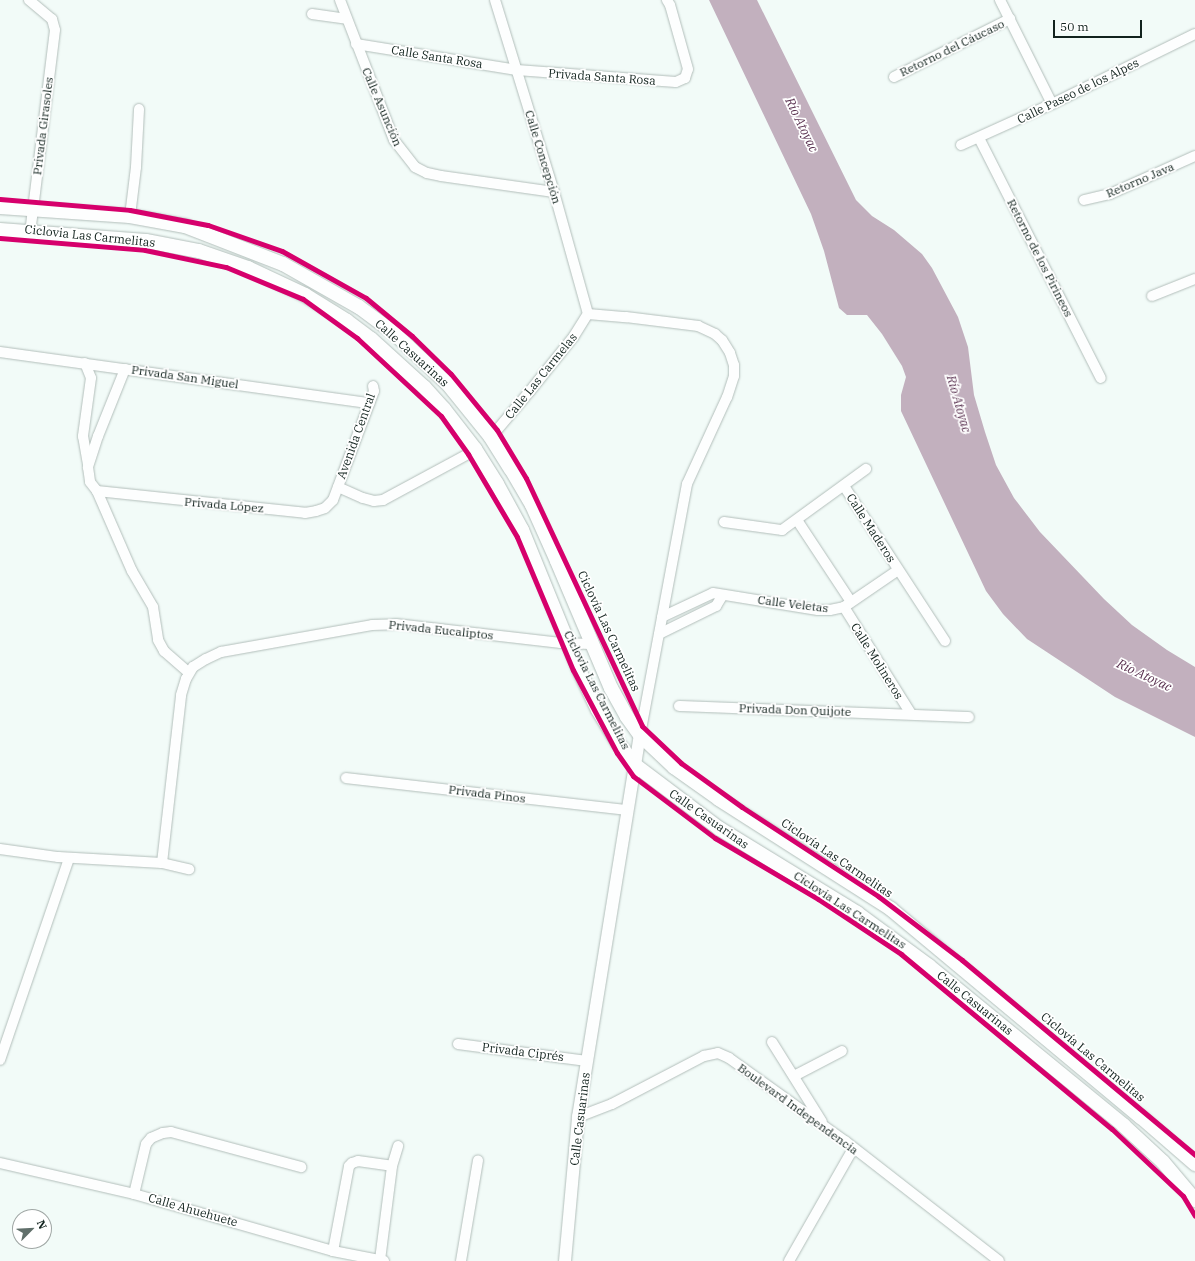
<!DOCTYPE html>
<html>
<head>
<meta charset="utf-8">
<style>
  body { margin:0 }
  #map { position:relative; width:1195px; height:1261px; overflow:hidden; background:#f2fbf8; font-family:"IBM Plex Serif",serif }
  div>[style] { position:absolute }
  .water>* { inset:0; background:#c2b0be }
  .roads { filter:drop-shadow(0 0 1px #b2beba) drop-shadow(0 0 1px #b2beba) }
  .minor>* { height:10px; margin:-5px; padding:0 5px; transform-origin:5px; border-radius:5px; background:#fdfefe }
  .tertiary>* { height:12px; margin:-6px; padding:0 6px; transform-origin:6px; border-radius:6px; background:#fdfefe }
  .secondary>* { height:14px; margin:-7px; padding:0 7px; transform-origin:7px; border-radius:7px; background:#fdfefe }
  .cycleway>* { height:5px; margin:-2.5px; padding:0 2.5px; transform-origin:2.5px; border-radius:2.5px; background:#d6006c }
  span { translate:-50% -50%; white-space:nowrap; text-align:center; line-height:1.15; -webkit-text-stroke:3.5px #fff; paint-order:stroke }
  .street-label { font-size:12px; color:#12231e }
  .water-label { font-size:13px; color:#582f4e; font-style:italic }
  .north { position:absolute; left:12px; top:1209px; width:40px; height:40px; box-sizing:border-box; background:#fff; border:1px solid #a0a7a5; border-radius:50%; rotate:66deg; font-size:11px; font-weight:700; line-height:16px; text-align:center; color:#12231e }
  .north::after { content:''; display:block; margin:auto; width:14px; height:18px; background:#606f6a; clip-path:polygon(50% 0,100% 100%,50% 72%,0 100%) }
  .scale { position:absolute; left:1053px; top:20px; width:89px; height:18px; box-sizing:border-box; border:2px solid #12231e; border-top:0; padding-left:5px; font-size:12px; line-height:14px; white-space:nowrap; color:#12231e; -webkit-text-stroke:3px #fff; paint-order:stroke }
</style>
</head>
<body>
<div id="map">
  <div class="water">
    <div style="clip-path:polygon(709px 0,757px 0,856px 200px,872px 216px,894px 230px,922px 254px,932px 268px,958px 317px,968px 347px,974px 395px,985px 432px,996px 465px,1014px 498px,1040px 532px,1104px 599px,1132px 625px,1167px 650px,1195px 667px,1195px 737px,1115px 697px,1027px 639px,1003px 614px,986px 591px,901px 411px,901px 395px,906px 377px,902px 366px,882px 334px,867px 315px,847px 315px,839px 308px,824px 251px,811px 214px)"></div>
  </div>
  <div class="roads">
    <div class="minor">
      <div style="left:29px;top:0;width:30px;rotate:40deg"></div>
      <div style="left:52px;top:19px;width:11px;rotate:75deg"></div>
      <div style="left:55px;top:30px;width:206px;rotate:97deg"></div>
      <div style="left:340px;top:0;width:150px;rotate:68.9deg"></div>
      <div style="left:394px;top:140px;width:34px;rotate:52deg"></div>
      <div style="left:415px;top:167px;width:13px;rotate:27deg"></div>
      <div style="left:427px;top:173px;width:14px;rotate:12deg"></div>
      <div style="left:441px;top:176px;width:114px;rotate:8.1deg"></div>
      <div style="left:495px;top:0;width:201px;rotate:72.9deg"></div>
      <div style="left:554px;top:192px;width:127px;rotate:74.4deg"></div>
      <div style="left:1000px;top:0;width:116px;rotate:63.4deg"></div>
      <div style="left:312px;top:14px;width:35px;rotate:8deg"></div>
      <div style="left:356px;top:44px;width:163px;rotate:9.2deg"></div>
      <div style="left:517px;top:70px;width:159px;rotate:4.3deg"></div>
      <div style="left:676px;top:82px;width:10px;rotate:-24deg"></div>
      <div style="left:685px;top:78px;width:9px;rotate:-72deg"></div>
      <div style="left:688px;top:69px;width:66px;rotate:-105.7deg"></div>
      <div style="left:670px;top:5px;width:6px;rotate:-121deg"></div>
      <div style="left:894px;top:77px;width:130px;rotate:-26.6deg"></div>
      <div style="left:979px;top:138px;width:269px;rotate:63.1deg"></div>
      <div style="left:961px;top:145px;width:100px;rotate:-24.3deg"></div>
      <div style="left:1052px;top:104px;width:159px;rotate:-26.1deg"></div>
      <div style="left:1084px;top:200px;width:27px;rotate:-13deg"></div>
      <div style="left:1110px;top:194px;width:93px;rotate:-24.1deg"></div>
      <div style="left:130px;top:216px;width:49px;rotate:-83deg"></div>
      <div style="left:136px;top:167px;width:58px;rotate:-87deg"></div>
      <div style="left:1152px;top:296px;width:46px;rotate:-21.6deg"></div>
      <div style="left:588px;top:314px;width:38px;rotate:5deg"></div>
      <div style="left:626px;top:317px;width:73px;rotate:7.1deg"></div>
      <div style="left:698px;top:326px;width:19px;rotate:25deg"></div>
      <div style="left:715px;top:334px;width:9px;rotate:41deg"></div>
      <div style="left:722px;top:340px;width:15px;rotate:58deg"></div>
      <div style="left:730px;top:353px;width:13px;rotate:72deg"></div>
      <div style="left:734px;top:365px;width:11px;rotate:90deg"></div>
      <div style="left:734px;top:376px;width:22px;rotate:108deg"></div>
      <div style="left:727px;top:397px;width:96px;rotate:114.7deg"></div>
      <div style="left:687px;top:484px;width:255px;rotate:100.6deg"></div>
      <div style="left:0;top:352px;width:373px;rotate:7.9deg"></div>
      <div style="left:85px;top:363px;width:16px;rotate:68deg"></div>
      <div style="left:91px;top:378px;width:59px;rotate:97.9deg"></div>
      <div style="left:83px;top:436px;width:29px;rotate:80deg"></div>
      <div style="left:125px;top:369px;width:72px;rotate:111.9deg"></div>
      <div style="left:98px;top:436px;width:33px;rotate:108deg"></div>
      <div style="left:88px;top:467px;width:15px;rotate:82deg"></div>
      <div style="left:90px;top:482px;width:11px;rotate:52deg"></div>
      <div style="left:97px;top:491px;width:87px;rotate:66.4deg"></div>
      <div style="left:132px;top:571px;width:42px;rotate:59.7deg"></div>
      <div style="left:153px;top:607px;width:33px;rotate:81deg"></div>
      <div style="left:158px;top:640px;width:13px;rotate:61deg"></div>
      <div style="left:164px;top:651px;width:33px;rotate:41deg"></div>
      <div style="left:490px;top:436px;width:9px;rotate:-41deg"></div>
      <div style="left:497px;top:430px;width:51px;rotate:-49.8deg"></div>
      <div style="left:530px;top:391px;width:70px;rotate:-51.3deg"></div>
      <div style="left:574px;top:336px;width:26px;rotate:-58deg"></div>
      <div style="left:844px;top:486px;width:185px;rotate:56.9deg"></div>
      <div style="left:338px;top:487px;width:27px;rotate:24deg"></div>
      <div style="left:363px;top:498px;width:11px;rotate:15deg"></div>
      <div style="left:374px;top:501px;width:9px;rotate:-6deg"></div>
      <div style="left:383px;top:500px;width:97px;rotate:-28.4deg"></div>
      <div style="left:468px;top:454px;width:9px;rotate:-36deg"></div>
      <div style="left:97px;top:491px;width:209px;rotate:6deg"></div>
      <div style="left:305px;top:513px;width:11px;rotate:-10deg"></div>
      <div style="left:316px;top:511px;width:9px;rotate:-18deg"></div>
      <div style="left:325px;top:508px;width:11px;rotate:-45deg"></div>
      <div style="left:333px;top:500px;width:116px;rotate:-69.4deg"></div>
      <div style="left:374px;top:391px;width:5px;rotate:-101deg"></div>
      <div style="left:797px;top:520px;width:98px;rotate:56.6deg"></div>
      <div style="left:724px;top:522px;width:59px;rotate:7.9deg"></div>
      <div style="left:782px;top:530px;width:104px;rotate:-36deg"></div>
      <div style="left:844px;top:607px;width:126px;rotate:57.9deg"></div>
      <div style="left:662px;top:617px;width:56px;rotate:-25.2deg"></div>
      <div style="left:713px;top:593px;width:106px;rotate:9.2deg"></div>
      <div style="left:818px;top:610px;width:12px"></div>
      <div style="left:830px;top:610px;width:14px;rotate:-12deg"></div>
      <div style="left:844px;top:607px;width:65px;rotate:-34.4deg"></div>
      <div style="left:659px;top:634px;width:64px;rotate:-26.2deg"></div>
      <div style="left:716px;top:606px;width:13px;rotate:-58deg"></div>
      <div style="left:679px;top:706px;width:290px;rotate:2.2deg"></div>
      <div style="left:346px;top:778px;width:283px;rotate:6.5deg"></div>
      <div style="left:0;top:849px;width:59px;rotate:7.9deg"></div>
      <div style="left:58px;top:857px;width:104px;rotate:3.3deg"></div>
      <div style="left:162px;top:863px;width:28px;rotate:13deg"></div>
      <div style="left:162px;top:863px;width:169px;rotate:-83.5deg"></div>
      <div style="left:181px;top:695px;width:17px;rotate:-73deg"></div>
      <div style="left:186px;top:679px;width:14px;rotate:-60deg"></div>
      <div style="left:193px;top:667px;width:15px;rotate:-32deg"></div>
      <div style="left:206px;top:659px;width:17px;rotate:-25deg"></div>
      <div style="left:221px;top:652px;width:153px;rotate:-10.1deg"></div>
      <div style="left:372px;top:625px;width:24px;rotate:-2deg"></div>
      <div style="left:396px;top:624px;width:166px;rotate:6.6deg"></div>
      <div style="left:561px;top:643px;width:30px;rotate:2deg"></div>
      <div style="left:772px;top:1042px;width:94px;rotate:58deg"></div>
      <div style="left:458px;top:1044px;width:130px;rotate:7.5deg"></div>
      <div style="left:0;top:1060px;width:213px;rotate:-71.1deg"></div>
      <div style="left:794px;top:1076px;width:54px;rotate:-27.5deg"></div>
      <div style="left:578px;top:1117px;width:36px;rotate:-21deg"></div>
      <div style="left:612px;top:1104px;width:104px;rotate:-27.6deg"></div>
      <div style="left:704px;top:1056px;width:14px;rotate:-12deg"></div>
      <div style="left:718px;top:1053px;width:12px;rotate:24deg"></div>
      <div style="left:729px;top:1058px;width:143px;rotate:35.6deg"></div>
      <div style="left:845px;top:1141px;width:195px;rotate:37.9deg"></div>
      <div style="left:0;top:1163px;width:138px;rotate:13deg"></div>
      <div style="left:134px;top:1194px;width:207px;rotate:16deg"></div>
      <div style="left:333px;top:1251px;width:52px;rotate:11.1deg"></div>
      <div style="left:134px;top:1194px;width:51px;rotate:-76.5deg"></div>
      <div style="left:146px;top:1144px;width:8px;rotate:-50deg"></div>
      <div style="left:151px;top:1138px;width:13px;rotate:-23deg"></div>
      <div style="left:163px;top:1133px;width:8px;rotate:-7deg"></div>
      <div style="left:171px;top:1132px;width:135px;rotate:15.1deg"></div>
      <div style="left:333px;top:1251px;width:86px;rotate:-79.3deg"></div>
      <div style="left:349px;top:1166px;width:4px;rotate:-45deg"></div>
      <div style="left:352px;top:1163px;width:6px;rotate:-18deg"></div>
      <div style="left:358px;top:1161px;width:34px;rotate:8deg"></div>
      <div style="left:380px;top:1260px;width:95px;rotate:-82.7deg"></div>
      <div style="left:392px;top:1166px;width:21px;rotate:-73deg"></div>
      <div style="left:461px;top:1261px;width:102px;rotate:-80.4deg"></div>
      <div style="left:789px;top:1261px;width:129px;rotate:-60.3deg"></div>
    </div>
    <div class="tertiary">
      <div style="left:565px;top:1261px;width:145px;rotate:-84.8deg"></div>
      <div style="left:578px;top:1117px;width:387px;rotate:-80.8deg"></div>
    </div>
    <div class="secondary">
      <div style="left:0;top:207px;width:130px;rotate:4deg"></div>
      <div style="left:130px;top:216px;width:56px;rotate:10.3deg"></div>
      <div style="left:185px;top:226px;width:105px;rotate:21.2deg"></div>
      <div style="left:283px;top:264px;width:87px;rotate:29.5deg"></div>
      <div style="left:359px;top:307px;width:44px;rotate:36.6deg"></div>
      <div style="left:394px;top:333px;width:74px;rotate:43.4deg"></div>
      <div style="left:448px;top:384px;width:67px;rotate:51.1deg"></div>
      <div style="left:490px;top:436px;width:39px;rotate:58deg"></div>
      <div style="left:511px;top:469px;width:42px;rotate:59.7deg"></div>
      <div style="left:532px;top:505px;width:61px;rotate:65.9deg"></div>
      <div style="left:557px;top:561px;width:138px;rotate:67deg"></div>
      <div style="left:611px;top:688px;width:33px;rotate:61deg"></div>
      <div style="left:627px;top:717px;width:22px;rotate:54deg"></div>
      <div style="left:640px;top:735px;width:47px;rotate:43.3deg"></div>
      <div style="left:674px;top:767px;width:55px;rotate:35.4deg"></div>
      <div style="left:719px;top:799px;width:204px;rotate:32.6deg"></div>
      <div style="left:891px;top:909px;width:325px;rotate:39.8deg"></div>
      <div style="left:1141px;top:1117px;width:72px;rotate:41deg"></div>
      <div style="left:0;top:230px;width:146px;rotate:4.3deg"></div>
      <div style="left:146px;top:241px;width:54px;rotate:10.7deg"></div>
      <div style="left:199px;top:251px;width:52px;rotate:19.1deg"></div>
      <div style="left:248px;top:268px;width:63px;rotate:25.3deg"></div>
      <div style="left:305px;top:295px;width:49px;rotate:31.8deg"></div>
      <div style="left:347px;top:321px;width:30px;rotate:37deg"></div>
      <div style="left:371px;top:339px;width:72px;rotate:42.2deg"></div>
      <div style="left:424px;top:387px;width:30px;rotate:48deg"></div>
      <div style="left:444px;top:409px;width:51px;rotate:52.2deg"></div>
      <div style="left:475px;top:449px;width:41px;rotate:57.8deg"></div>
      <div style="left:497px;top:484px;width:52px;rotate:61.5deg"></div>
      <div style="left:522px;top:530px;width:151px;rotate:67.8deg"></div>
      <div style="left:579px;top:670px;width:44px;rotate:64.6deg"></div>
      <div style="left:598px;top:710px;width:39px;rotate:59deg"></div>
      <div style="left:618px;top:743px;width:28px;rotate:52deg"></div>
      <div style="left:635px;top:765px;width:106px;rotate:37deg"></div>
      <div style="left:720px;top:829px;width:161px;rotate:31.5deg"></div>
      <div style="left:857px;top:913px;width:89px;rotate:36.4deg"></div>
      <div style="left:929px;top:966px;width:251px;rotate:39.3deg"></div>
      <div style="left:1123px;top:1125px;width:54px;rotate:42.8deg"></div>
      <div style="left:1163px;top:1162px;width:50px;rotate:49.9deg"></div>
    </div>
  </div>
  <div class="cycleway">
    <div style="left:0;top:199px;width:130px;rotate:4.8deg"></div>
    <div style="left:130px;top:210px;width:79px;rotate:10.9deg"></div>
    <div style="left:208px;top:225px;width:78px;rotate:19.4deg"></div>
    <div style="left:282px;top:251px;width:96px;rotate:29.2deg"></div>
    <div style="left:366px;top:298px;width:60px;rotate:39.6deg"></div>
    <div style="left:412px;top:336px;width:54px;rotate:44.3deg"></div>
    <div style="left:451px;top:374px;width:72px;rotate:50.6deg"></div>
    <div style="left:497px;top:430px;width:56px;rotate:58.9deg"></div>
    <div style="left:526px;top:478px;width:274px;rotate:64.9deg"></div>
    <div style="left:642px;top:726px;width:54px;rotate:43.5deg"></div>
    <div style="left:681px;top:763px;width:75px;rotate:35.8deg"></div>
    <div style="left:742px;top:807px;width:163px;rotate:33.2deg"></div>
    <div style="left:878px;top:896px;width:106px;rotate:37.3deg"></div>
    <div style="left:962px;top:960px;width:304px;rotate:39.9deg"></div>
    <div style="left:0;top:238px;width:145px;rotate:4.7deg"></div>
    <div style="left:145px;top:250px;width:83px;rotate:11.9deg"></div>
    <div style="left:226px;top:267px;width:83px;rotate:22.6deg"></div>
    <div style="left:303px;top:299px;width:67px;rotate:35.8deg"></div>
    <div style="left:357px;top:338px;width:115px;rotate:42.9deg"></div>
    <div style="left:441px;top:416px;width:47px;rotate:54.6deg"></div>
    <div style="left:468px;top:454px;width:96px;rotate:59.4deg"></div>
    <div style="left:517px;top:537px;width:144px;rotate:67.2deg"></div>
    <div style="left:573px;top:670px;width:94px;rotate:62.1deg"></div>
    <div style="left:617px;top:753px;width:28px;rotate:55deg"></div>
    <div style="left:633px;top:776px;width:103px;rotate:37.1deg"></div>
    <div style="left:715px;top:838px;width:120px;rotate:30.6deg"></div>
    <div style="left:818px;top:899px;width:100px;rotate:33.5deg"></div>
    <div style="left:901px;top:954px;width:274px;rotate:39.7deg"></div>
    <div style="left:1112px;top:1129px;width:98px;rotate:43.3deg"></div>
    <div style="left:1183px;top:1196px;width:23px;rotate:59deg"></div>
  </div>
  <div class="street-label">
    <span style="left:952px;top:48px;rotate:-26deg">Retorno del Cáucaso</span>
    <span style="left:437px;top:57px;rotate:9deg">Calle Santa Rosa</span>
    <span style="left:602px;top:77px;rotate:4deg">Privada Santa Rosa</span>
    <span style="left:1078px;top:91px;rotate:-26deg">Calle Paseo de los Alpes</span>
    <span style="left:382px;top:107px;rotate:67deg">Calle Asunción</span>
    <span style="left:43px;top:126px;rotate:-83deg">Privada Girasoles</span>
    <span style="left:543px;top:157px;rotate:73deg">Calle Concepción</span>
    <span style="left:1140px;top:180px;rotate:-23deg">Retorno Java</span>
    <span style="left:90px;top:236px;rotate:6deg">Ciclovia Las Carmelitas</span>
    <span style="left:1040px;top:258px;rotate:63deg">Retorno de los Pirineos</span>
    <span style="left:412px;top:353px;rotate:42deg">Calle Casuarinas</span>
    <span style="left:541px;top:376px;rotate:-51deg">Calle Las Carmelas</span>
    <span style="left:185px;top:377px;rotate:8deg">Privada San Miguel</span>
    <span style="left:356px;top:436px;rotate:-70deg">Avenida Central</span>
    <span style="left:224px;top:505px;rotate:5deg">Privada López</span>
    <span style="left:871px;top:528px;rotate:57deg">Calle Maderos</span>
    <span style="left:793px;top:604px;rotate:7deg">Calle Veletas</span>
    <span style="left:441px;top:630px;rotate:6deg">Privada Eucaliptos</span>
    <span style="left:609px;top:631px;rotate:65deg">Ciclovía Las Carmelitas</span>
    <span style="left:877px;top:661px;rotate:58deg">Calle Molineros</span>
    <span style="left:597px;top:690px;rotate:63deg">Ciclovia Las Carmelitas</span>
    <span style="left:795px;top:710px;rotate:2deg">Privada Don Quijote</span>
    <span style="left:487px;top:794px;rotate:7deg">Privada Pinos</span>
    <span style="left:709px;top:819px;rotate:35deg">Calle Casuarinas</span>
    <span style="left:837px;top:858px;rotate:34deg">Ciclovía Las Carmelitas</span>
    <span style="left:850px;top:910px;rotate:33deg">Ciclovia Las Carmelitas</span>
    <span style="left:975px;top:1003px;rotate:39deg">Calle Casuarinas</span>
    <span style="left:523px;top:1052px;rotate:7deg">Privada Ciprés</span>
    <span style="left:1093px;top:1057px;rotate:40deg">Ciclovía Las Carmelitas</span>
    <span style="left:798px;top:1109px;rotate:36deg">Boulevard Independencia</span>
    <span style="left:580px;top:1119px;rotate:-83deg">Calle Casuarinas</span>
    <span style="left:193px;top:1210px;rotate:16deg">Calle Ahuehuete</span>
  </div>
  <div class="water-label">
    <span style="left:801px;top:125px;rotate:64deg">Río Atoyac</span>
    <span style="left:958px;top:404px;rotate:74deg">Río Atoyac</span>
    <span style="left:1144px;top:676px;rotate:25deg">Río Atoyac</span>
  </div>
  <div class="north">N</div>
  <div class="scale">50 m</div>
</div>
</body>
</html>
